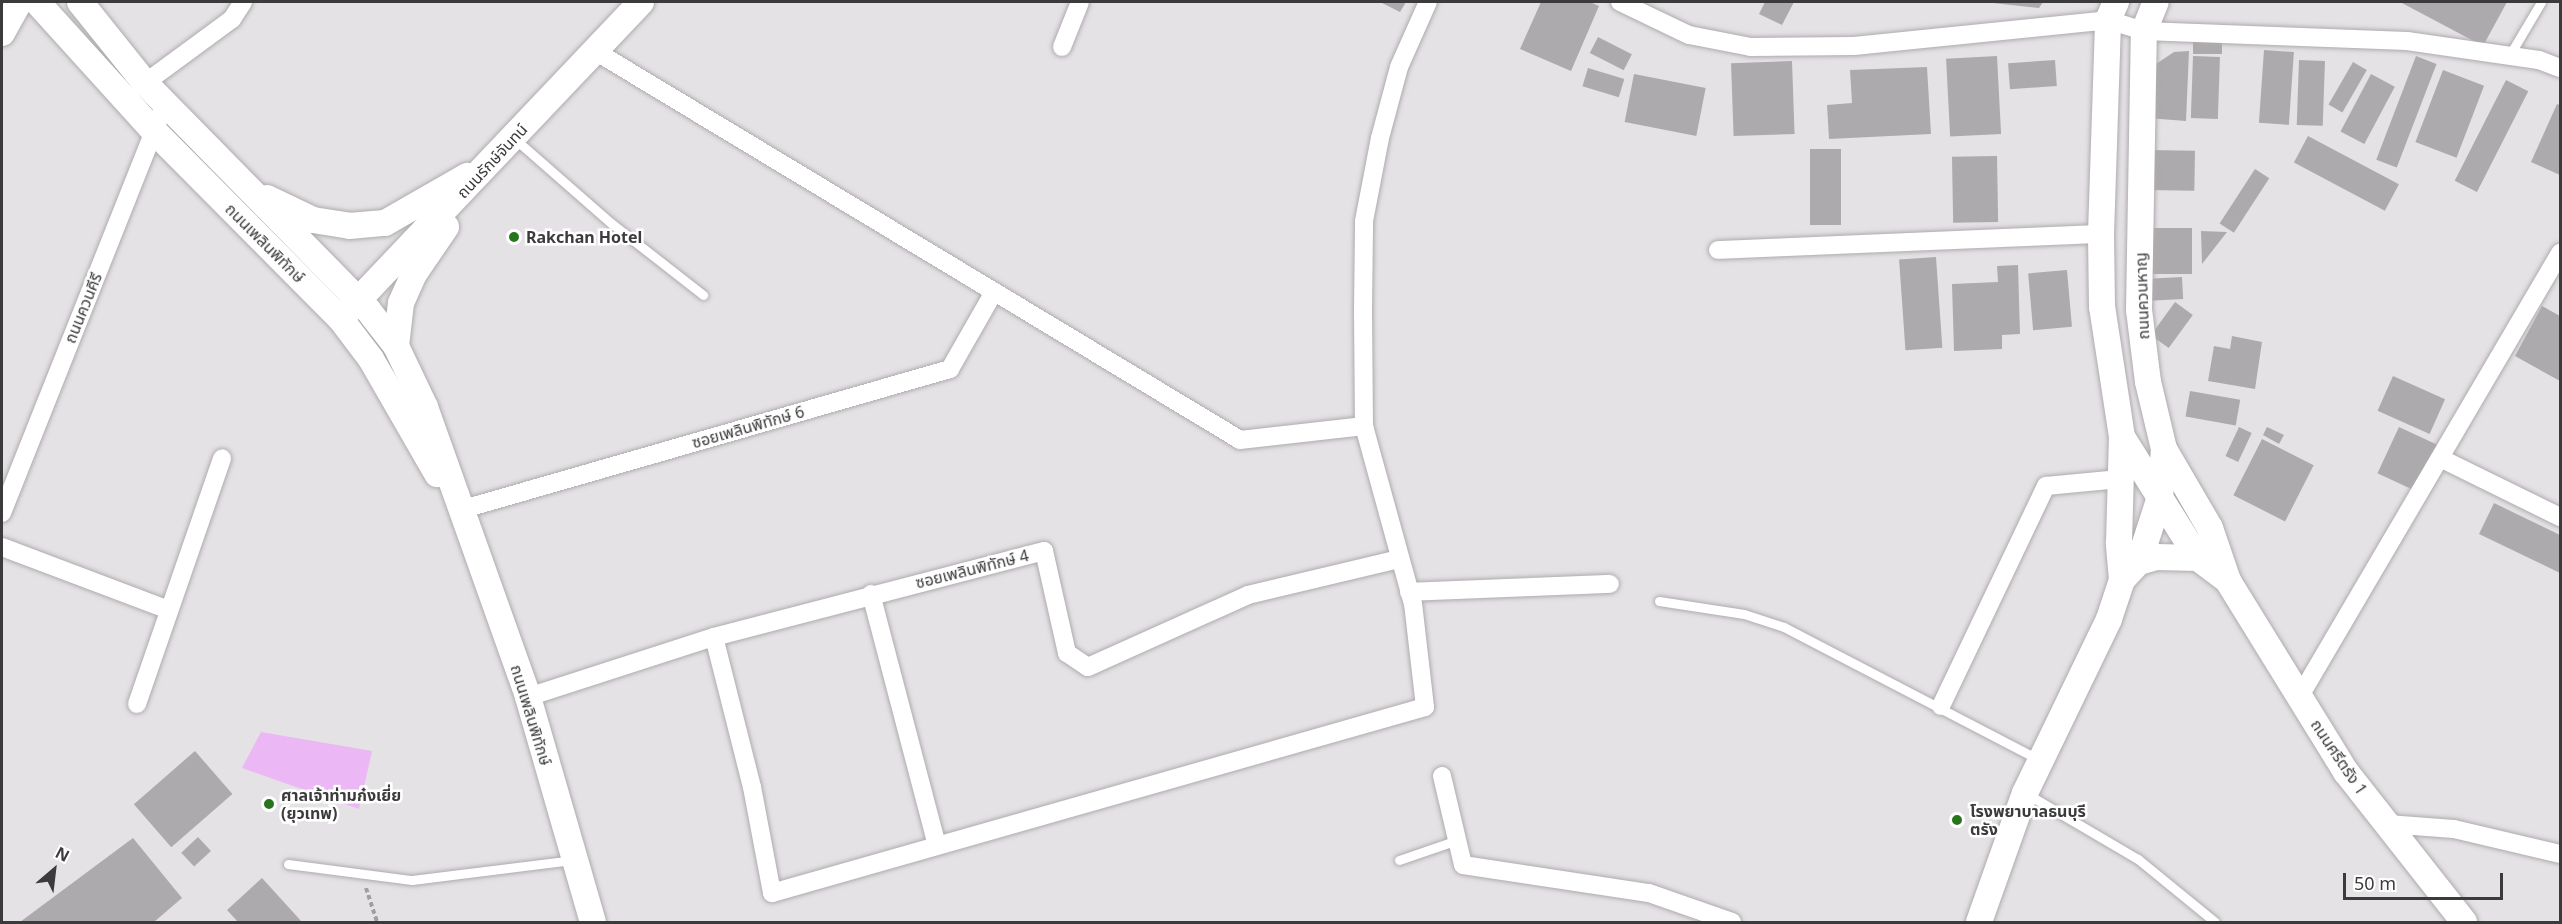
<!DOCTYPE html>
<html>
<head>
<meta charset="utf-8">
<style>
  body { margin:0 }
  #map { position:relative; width:2562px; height:924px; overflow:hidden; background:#e5e2e6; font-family:"Noto Sans","Noto Sans Thai",sans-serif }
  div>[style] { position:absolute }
  .water>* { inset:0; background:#ebb7f4 }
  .building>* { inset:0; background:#adaaad; transform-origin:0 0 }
  .path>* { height:4px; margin-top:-2px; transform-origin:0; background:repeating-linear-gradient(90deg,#a19ea1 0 4.5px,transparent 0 7.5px) }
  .roads { filter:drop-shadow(0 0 2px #aeabae) drop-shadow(0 0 2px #aeabae) }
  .lane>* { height:9px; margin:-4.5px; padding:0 4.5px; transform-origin:4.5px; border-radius:4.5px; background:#fff }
  .street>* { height:18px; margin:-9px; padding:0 9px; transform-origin:9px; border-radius:9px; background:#fff }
  .secondary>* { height:26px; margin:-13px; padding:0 13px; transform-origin:13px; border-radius:13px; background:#fff }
  .dots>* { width:16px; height:16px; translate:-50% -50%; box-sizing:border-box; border:3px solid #fff; border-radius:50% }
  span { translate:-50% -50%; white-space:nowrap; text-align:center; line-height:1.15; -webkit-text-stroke:5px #fff; paint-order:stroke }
  .street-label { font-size:16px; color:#3c3b3c }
  .poi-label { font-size:16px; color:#3c3b3c; font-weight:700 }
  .left { translate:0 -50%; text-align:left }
  .frame { position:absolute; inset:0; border:3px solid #3c3b3c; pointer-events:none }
  .north { position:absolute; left:24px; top:840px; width:60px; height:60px; -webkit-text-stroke:4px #fff; paint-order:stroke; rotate:28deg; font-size:16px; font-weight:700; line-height:24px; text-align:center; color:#3c3b3c }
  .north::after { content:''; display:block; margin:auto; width:21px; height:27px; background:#3c3b3c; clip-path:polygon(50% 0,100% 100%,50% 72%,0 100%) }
  .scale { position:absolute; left:2343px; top:873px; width:160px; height:27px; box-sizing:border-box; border:3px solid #3c3b3c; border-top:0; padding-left:8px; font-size:18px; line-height:21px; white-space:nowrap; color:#3c3b3c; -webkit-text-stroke:4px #fff; paint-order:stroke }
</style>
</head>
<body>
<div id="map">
  <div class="water">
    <div style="clip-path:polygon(261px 732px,372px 751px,359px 809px,242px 768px)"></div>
  </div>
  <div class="building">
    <div style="clip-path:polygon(1380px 2px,1406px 2px,1400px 12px)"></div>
    <div style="clip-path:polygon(1541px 2px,1590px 2px,1599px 6px,1571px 71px,1520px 49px)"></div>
    <div style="clip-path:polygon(1765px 2px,1794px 2px,1782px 25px,1759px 14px)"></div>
    <div style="clip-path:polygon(1984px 2px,2043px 2px,2039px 8px)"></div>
    <div style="clip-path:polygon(2400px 2px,2507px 2px,2483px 46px)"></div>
    <div style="left:1598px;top:37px;width:38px;height:18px;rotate:27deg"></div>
    <div style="left:2193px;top:40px;width:29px;height:14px"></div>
    <div style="left:2264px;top:50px;width:30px;height:73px;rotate:4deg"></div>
    <div style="clip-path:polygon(2189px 51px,2186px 121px,2147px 118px,2156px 64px,2174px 52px)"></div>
    <div style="left:1997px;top:56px;width:78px;height:51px;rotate:87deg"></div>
    <div style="left:2193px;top:56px;width:27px;height:62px;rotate:2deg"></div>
    <div style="left:2416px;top:56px;width:22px;height:111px;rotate:21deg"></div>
    <div style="left:2055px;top:60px;width:26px;height:47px;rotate:86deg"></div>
    <div style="left:2299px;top:60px;width:26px;height:65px;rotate:2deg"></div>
    <div style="left:1792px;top:61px;width:73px;height:61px;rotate:88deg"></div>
    <div style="left:2353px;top:62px;width:16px;height:49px;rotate:30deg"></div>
    <div style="clip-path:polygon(1927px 67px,1931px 134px,1829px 139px,1827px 105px,1852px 103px,1850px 70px)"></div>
    <div style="left:1588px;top:68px;width:38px;height:19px;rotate:17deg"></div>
    <div style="left:2443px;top:70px;width:44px;height:77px;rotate:21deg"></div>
    <div style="left:1634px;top:74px;width:73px;height:49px;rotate:11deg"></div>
    <div style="left:2371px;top:74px;width:27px;height:65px;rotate:28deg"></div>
    <div style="left:2506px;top:80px;width:25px;height:113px;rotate:27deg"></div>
    <div style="clip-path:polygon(2557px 104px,2560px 105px,2560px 175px,2531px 162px)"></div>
    <div style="left:2308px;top:136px;width:103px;height:30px;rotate:28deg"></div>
    <div style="left:1810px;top:149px;width:31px;height:76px"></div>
    <div style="left:2147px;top:150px;width:48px;height:40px;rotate:1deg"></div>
    <div style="left:1997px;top:156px;width:66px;height:45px;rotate:89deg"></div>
    <div style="left:2255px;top:169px;width:17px;height:65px;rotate:33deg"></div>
    <div style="left:2145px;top:228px;width:47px;height:46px"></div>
    <div style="clip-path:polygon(2201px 231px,2227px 232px,2202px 264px)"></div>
    <div style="left:1936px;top:257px;width:91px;height:37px;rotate:86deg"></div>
    <div style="clip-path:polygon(2018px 265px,2020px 334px,2002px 335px,2002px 349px,1954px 351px,1952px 284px,1998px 282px,1997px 266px)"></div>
    <div style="left:2067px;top:270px;width:57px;height:39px;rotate:85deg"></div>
    <div style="left:2182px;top:277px;width:22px;height:34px;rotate:87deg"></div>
    <div style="left:2175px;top:302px;width:22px;height:41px;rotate:36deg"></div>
    <div style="clip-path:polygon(2542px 306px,2560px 316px,2560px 381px,2515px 356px)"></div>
    <div style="clip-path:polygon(2232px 336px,2262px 342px,2255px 389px,2208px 381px,2214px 346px,2230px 349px)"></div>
    <div style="left:2393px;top:376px;width:57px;height:38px;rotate:24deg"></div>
    <div style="left:2190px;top:391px;width:51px;height:26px;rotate:10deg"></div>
    <div style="left:2239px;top:427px;width:14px;height:32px;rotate:25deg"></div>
    <div style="clip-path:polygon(2267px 427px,2284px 435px,2279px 444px,2263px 435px)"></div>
    <div style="left:2399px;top:427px;width:44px;height:51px;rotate:25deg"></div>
    <div style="left:2262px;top:439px;width:58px;height:63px;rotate:27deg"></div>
    <div style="clip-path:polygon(2494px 503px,2560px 535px,2560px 573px,2479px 534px)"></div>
    <div style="left:195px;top:751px;width:57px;height:81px;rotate:49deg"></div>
    <div style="left:198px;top:837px;width:19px;height:23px;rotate:47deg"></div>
    <div style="clip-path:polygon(133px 838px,182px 898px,154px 922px,20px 922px)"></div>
    <div style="clip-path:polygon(262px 878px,302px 922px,238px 922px,227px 910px)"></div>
  </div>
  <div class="path">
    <div style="left:366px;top:888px;width:36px;rotate:72deg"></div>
  </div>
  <div class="roads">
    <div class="lane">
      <div style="left:2509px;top:56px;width:63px;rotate:-59.3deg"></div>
      <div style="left:515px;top:139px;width:128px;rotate:41.2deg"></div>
      <div style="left:611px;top:223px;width:117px;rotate:38deg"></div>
      <div style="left:1659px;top:601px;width:86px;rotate:8.7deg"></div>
      <div style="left:1744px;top:614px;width:42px;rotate:18deg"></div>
      <div style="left:1784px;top:627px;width:288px;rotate:27.5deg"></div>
      <div style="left:2027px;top:794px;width:129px;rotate:30.4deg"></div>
      <div style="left:2138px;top:859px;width:99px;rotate:39.3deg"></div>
      <div style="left:1399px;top:860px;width:61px;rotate:-19deg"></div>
      <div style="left:288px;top:864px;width:125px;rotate:7.4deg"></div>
      <div style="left:412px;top:880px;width:161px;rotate:-7.1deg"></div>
    </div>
    <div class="street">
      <div style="left:1620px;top:2px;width:76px;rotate:25.6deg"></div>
      <div style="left:1689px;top:35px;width:63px;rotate:11deg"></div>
      <div style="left:1751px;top:47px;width:103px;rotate:-0.6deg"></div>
      <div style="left:1854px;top:46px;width:255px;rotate:-5.8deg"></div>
      <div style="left:2108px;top:20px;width:38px;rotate:17deg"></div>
      <div style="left:2144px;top:31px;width:263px;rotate:2.2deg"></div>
      <div style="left:2407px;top:41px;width:133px;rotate:8.2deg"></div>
      <div style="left:2539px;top:60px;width:22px;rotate:21deg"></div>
      <div style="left:1062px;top:47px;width:48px;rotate:-68.2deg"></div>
      <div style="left:595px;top:51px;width:753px;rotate:31.09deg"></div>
      <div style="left:1240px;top:440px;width:125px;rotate:-6.4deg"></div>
      <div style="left:145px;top:83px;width:108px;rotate:-36.3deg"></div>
      <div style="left:232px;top:19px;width:20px;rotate:-57deg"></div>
      <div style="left:1718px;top:250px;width:383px;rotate:-2.4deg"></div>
      <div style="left:2440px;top:458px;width:134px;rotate:26.2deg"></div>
      <div style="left:460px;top:510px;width:510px;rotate:-16.05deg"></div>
      <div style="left:950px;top:369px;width:89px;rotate:-60.3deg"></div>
      <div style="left:2px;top:513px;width:441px;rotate:-68.3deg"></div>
      <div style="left:2px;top:547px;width:178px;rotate:20.7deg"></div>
      <div style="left:1409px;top:592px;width:201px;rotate:-2.3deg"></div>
      <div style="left:871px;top:594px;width:260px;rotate:75.3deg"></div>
      <div style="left:714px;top:637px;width:155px;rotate:75.8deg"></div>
      <div style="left:752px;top:787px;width:108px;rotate:79.3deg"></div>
      <div style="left:772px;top:893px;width:679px;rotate:-15.9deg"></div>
      <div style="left:1425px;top:707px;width:104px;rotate:-96.6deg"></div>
      <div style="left:1413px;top:604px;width:185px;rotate:-105.4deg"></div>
      <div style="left:1364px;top:426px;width:117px;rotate:-90.5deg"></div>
      <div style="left:1363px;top:309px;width:88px;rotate:-89.3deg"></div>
      <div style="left:1364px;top:221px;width:85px;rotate:-79.1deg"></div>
      <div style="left:1380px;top:138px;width:73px;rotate:-75deg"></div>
      <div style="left:1399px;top:67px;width:71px;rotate:-66deg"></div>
      <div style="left:2300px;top:696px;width:514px;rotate:-59.59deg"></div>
      <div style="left:528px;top:697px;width:195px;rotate:-17.9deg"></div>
      <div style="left:714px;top:637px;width:341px;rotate:-14.6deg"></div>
      <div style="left:1044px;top:551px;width:105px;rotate:77.3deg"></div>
      <div style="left:1067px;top:653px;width:25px;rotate:34deg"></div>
      <div style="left:1088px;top:667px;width:175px;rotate:-24.2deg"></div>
      <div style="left:1248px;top:595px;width:155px;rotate:-13.4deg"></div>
      <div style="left:137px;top:704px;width:260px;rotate:-70.9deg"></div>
      <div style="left:1941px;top:706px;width:244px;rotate:-64.5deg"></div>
      <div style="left:2046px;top:486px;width:74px;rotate:-5.4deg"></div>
      <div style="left:1442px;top:776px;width:91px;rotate:76.7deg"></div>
      <div style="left:1463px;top:865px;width:188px;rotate:8.6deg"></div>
      <div style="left:1649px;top:893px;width:88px;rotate:19.3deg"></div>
      <div style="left:2387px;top:824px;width:67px;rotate:4.3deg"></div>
      <div style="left:2454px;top:829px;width:109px;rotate:13.3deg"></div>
    </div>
    <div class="secondary">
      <div style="left:37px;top:2px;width:174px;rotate:47.8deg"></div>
      <div style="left:154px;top:131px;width:264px;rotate:45.2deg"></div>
      <div style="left:340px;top:318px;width:51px;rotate:52.9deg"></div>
      <div style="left:371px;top:359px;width:133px;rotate:60.1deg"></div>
      <div style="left:80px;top:2px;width:104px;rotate:51.3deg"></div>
      <div style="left:145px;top:83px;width:318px;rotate:45.5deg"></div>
      <div style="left:368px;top:310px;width:46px;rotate:52.1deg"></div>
      <div style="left:396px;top:346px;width:68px;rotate:64.6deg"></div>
      <div style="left:425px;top:407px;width:308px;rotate:70.4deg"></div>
      <div style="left:528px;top:697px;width:234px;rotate:73.9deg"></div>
      <div style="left:2px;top:33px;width:35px;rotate:-61deg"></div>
      <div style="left:267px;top:198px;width:51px;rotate:25.6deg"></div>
      <div style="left:313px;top:220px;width:36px;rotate:9deg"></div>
      <div style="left:349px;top:226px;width:36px;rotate:-5deg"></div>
      <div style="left:385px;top:223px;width:95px;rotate:-29.8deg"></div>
      <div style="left:347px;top:312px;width:427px;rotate:-46.5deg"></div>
      <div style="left:396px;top:346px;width:43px;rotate:-83.4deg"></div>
      <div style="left:401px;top:303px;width:32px;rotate:-66deg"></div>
      <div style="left:414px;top:274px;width:57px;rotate:-55.8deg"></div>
      <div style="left:2122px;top:437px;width:143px;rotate:57.9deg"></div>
      <div style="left:2198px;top:558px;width:38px;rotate:37deg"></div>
      <div style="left:2164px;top:449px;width:91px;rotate:59.8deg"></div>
      <div style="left:2210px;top:528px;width:56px;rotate:71.2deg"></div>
      <div style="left:2228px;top:581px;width:225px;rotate:58.3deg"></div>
      <div style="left:2346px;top:772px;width:191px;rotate:51.8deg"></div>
      <div style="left:2139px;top:562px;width:18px;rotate:-16deg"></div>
      <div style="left:2156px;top:557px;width:42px;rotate:1.4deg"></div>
      <div style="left:2122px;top:580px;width:25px;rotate:-47deg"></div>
      <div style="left:2139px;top:562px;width:68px;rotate:-72.1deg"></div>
      <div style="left:2160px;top:497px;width:48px;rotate:-85.2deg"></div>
      <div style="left:2164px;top:449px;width:69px;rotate:-103.4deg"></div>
      <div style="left:2148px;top:382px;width:73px;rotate:-97.1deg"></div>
      <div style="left:2139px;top:310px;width:279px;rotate:-89deg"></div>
      <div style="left:2144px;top:31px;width:31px;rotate:-68deg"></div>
      <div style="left:1979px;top:922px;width:137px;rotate:-70.4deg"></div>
      <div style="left:2025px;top:793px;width:193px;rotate:-64.2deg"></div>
      <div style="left:2109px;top:619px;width:41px;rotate:-71.6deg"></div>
      <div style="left:2122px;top:580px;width:37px;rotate:-95deg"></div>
      <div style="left:2119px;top:543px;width:106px;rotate:-88.4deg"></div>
      <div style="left:2122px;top:437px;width:132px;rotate:-98.7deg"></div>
      <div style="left:2102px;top:307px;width:73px;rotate:-90.8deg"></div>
      <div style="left:2101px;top:234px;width:214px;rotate:-88.1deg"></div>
      <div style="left:2108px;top:20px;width:20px;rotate:-66deg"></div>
    </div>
  </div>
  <div class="dots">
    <div style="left:514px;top:237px;background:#26751d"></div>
    <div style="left:269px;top:804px;background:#26751d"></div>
    <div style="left:1957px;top:820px;background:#26751d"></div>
  </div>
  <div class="street-label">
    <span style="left:492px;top:161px;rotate:-47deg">ถนนรักษ์จันทน์</span>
    <span style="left:265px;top:243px;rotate:45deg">ถนนเพลินพิทักษ์</span>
    <span style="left:2142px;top:296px;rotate:-92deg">ถนนควนหาญ</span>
    <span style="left:83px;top:308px;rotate:-68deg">ถนนควนคีรี</span>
    <span style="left:748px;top:427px;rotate:-16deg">ซอยเพลินพิทักษ์ 6</span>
    <span style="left:972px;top:569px;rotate:-14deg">ซอยเพลินพิทักษ์ 4</span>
    <span style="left:531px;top:715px;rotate:73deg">ถนนเพลินพิทักษ์</span>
    <span style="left:2339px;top:757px;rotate:56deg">ถนนศรีตรัง 1</span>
  </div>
  <div class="poi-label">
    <span class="left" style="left:526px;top:237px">Rakchan Hotel</span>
    <span class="left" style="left:281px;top:804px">ศาลเจ้าท่ามก๋งเยี่ย<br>(ยุวเทพ)</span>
    <span class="left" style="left:1970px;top:820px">โรงพยาบาลธนบุรี<br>ตรัง</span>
  </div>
  <div class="frame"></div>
  <div class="north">N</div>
  <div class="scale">50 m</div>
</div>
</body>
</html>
